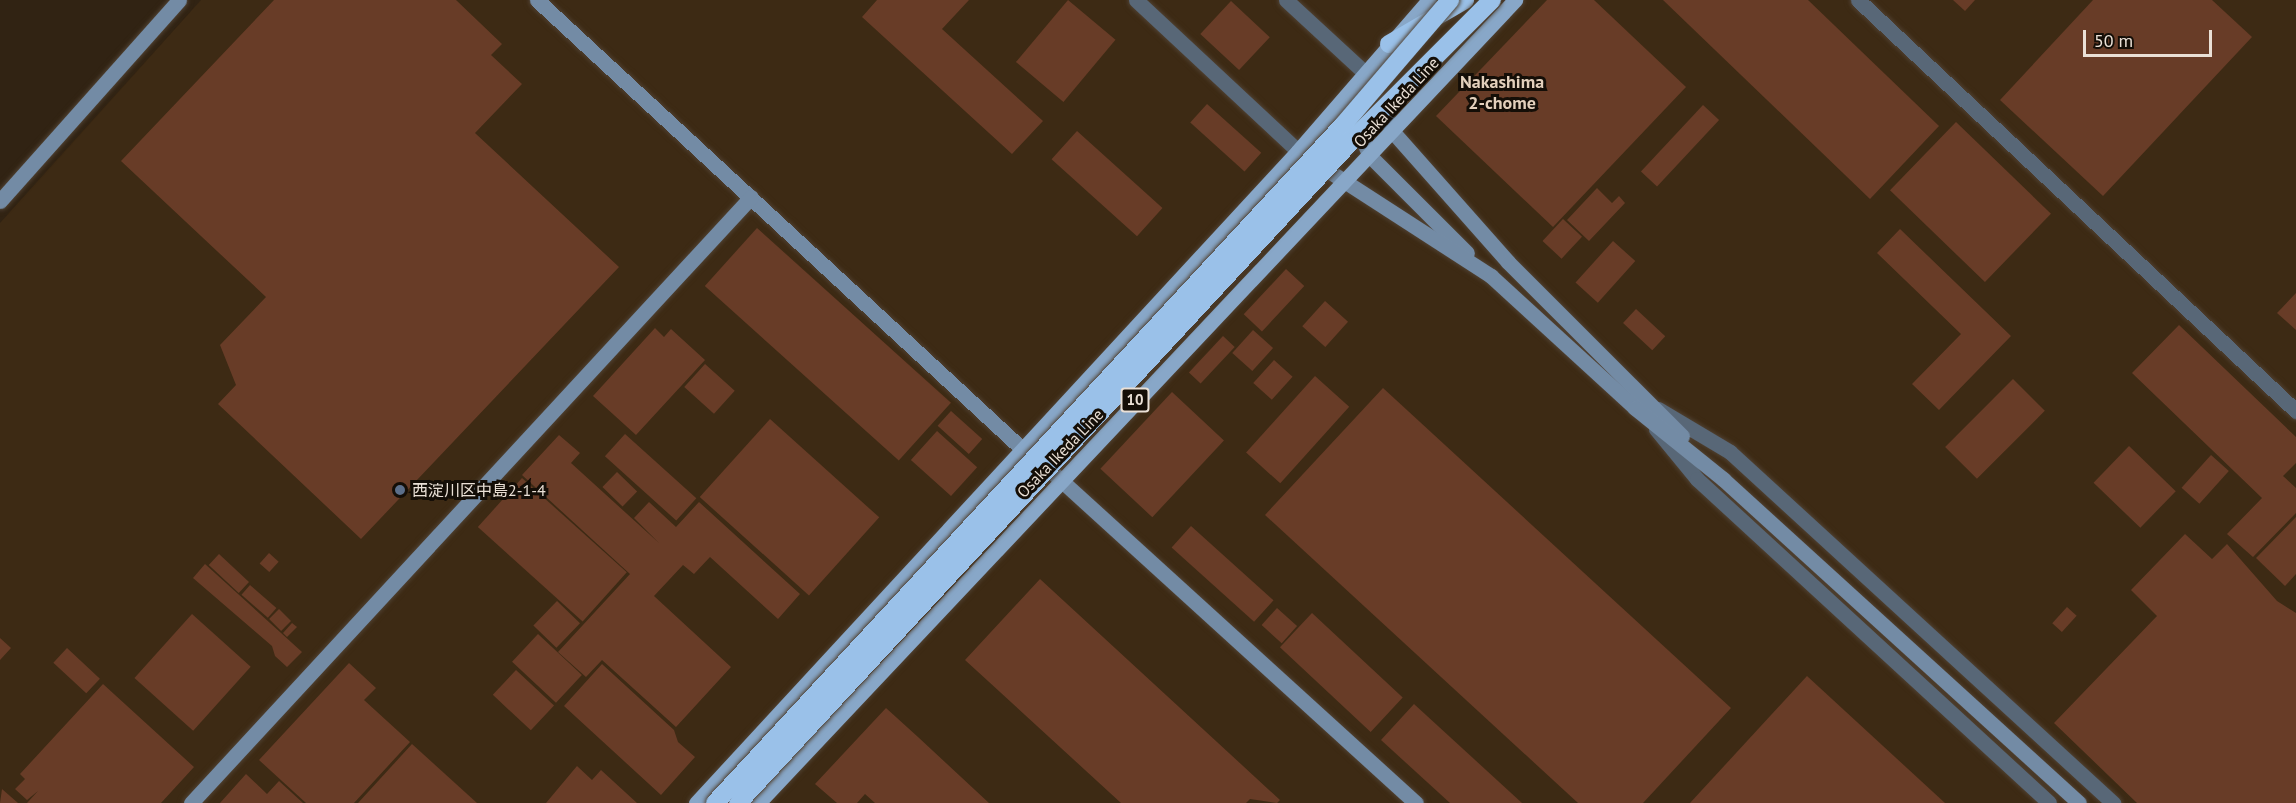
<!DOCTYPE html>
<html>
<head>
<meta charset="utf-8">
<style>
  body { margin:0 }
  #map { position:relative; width:2296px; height:803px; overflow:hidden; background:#312313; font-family:"PT Sans","Noto Sans JP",sans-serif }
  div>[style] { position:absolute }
  .built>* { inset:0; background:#3d2a14 }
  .building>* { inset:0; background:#683c27; transform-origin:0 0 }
  .roads { filter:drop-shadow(0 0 2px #4f4132) drop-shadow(0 0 2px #4f4132) }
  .street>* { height:15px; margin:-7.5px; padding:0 7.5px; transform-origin:7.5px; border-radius:7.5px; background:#586777 }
  .secondary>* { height:15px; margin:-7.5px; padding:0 7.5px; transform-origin:7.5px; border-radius:7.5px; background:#738ba5 }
  .primary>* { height:15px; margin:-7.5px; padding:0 7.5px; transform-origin:7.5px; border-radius:7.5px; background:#88a7c8 }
  .highway>* { height:18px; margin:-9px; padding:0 9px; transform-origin:9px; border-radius:9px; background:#9ac1e9 }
  .bridges { filter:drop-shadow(0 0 2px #4f4132) drop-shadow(0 0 2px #4f4132) }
  .highway-bridge>* { height:18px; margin:-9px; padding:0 9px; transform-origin:9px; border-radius:9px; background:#9ac1e9 }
  .dots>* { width:16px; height:16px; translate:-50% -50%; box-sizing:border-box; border:3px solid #140e07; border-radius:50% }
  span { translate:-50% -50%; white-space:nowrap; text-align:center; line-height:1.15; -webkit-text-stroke:6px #140e07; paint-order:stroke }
  .shield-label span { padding:2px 4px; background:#140e07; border:2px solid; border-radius:4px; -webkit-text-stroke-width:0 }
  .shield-label { font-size:15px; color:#eae0d6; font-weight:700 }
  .street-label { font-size:16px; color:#eae0d6 }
  .poi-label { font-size:16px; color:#eae0d6 }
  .left { translate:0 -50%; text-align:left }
  .neighbourhood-label { font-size:18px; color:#e3d0bc; font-weight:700 }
  .scale { position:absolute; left:2083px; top:30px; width:129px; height:27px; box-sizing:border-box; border:3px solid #eae0d6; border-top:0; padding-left:8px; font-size:18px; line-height:21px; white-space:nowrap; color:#eae0d6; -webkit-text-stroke:4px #140e07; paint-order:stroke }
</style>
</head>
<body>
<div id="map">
  <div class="built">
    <div style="clip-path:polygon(201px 0,2296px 0,2296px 803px,0 803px,0 223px)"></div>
  </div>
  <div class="building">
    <div style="clip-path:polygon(274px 0,456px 0,502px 44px,491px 55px,522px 84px,475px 133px,619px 267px,361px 539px,218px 404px,236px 385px,220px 345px,266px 297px,121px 161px)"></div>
    <div style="clip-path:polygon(877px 0,969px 0,942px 29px,1043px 121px,1012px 154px,862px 17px)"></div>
    <div style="left:1068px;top:0;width:62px;height:81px;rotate:40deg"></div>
    <div style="clip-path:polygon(1547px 0,1594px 0,1686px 87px,1553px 227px,1436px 116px)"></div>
    <div style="clip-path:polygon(1663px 0,1808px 0,1939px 126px,1870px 199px)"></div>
    <div style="clip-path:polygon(1953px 0,1975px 0,1965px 11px)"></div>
    <div style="clip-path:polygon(2093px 0,2212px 0,2252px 37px,2103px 196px,2000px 100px)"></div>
    <div style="left:1231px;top:1px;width:53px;height:45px;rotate:43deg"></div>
    <div style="left:1207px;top:104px;width:73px;height:25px;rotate:42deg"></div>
    <div style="left:1703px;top:105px;width:22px;height:91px;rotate:43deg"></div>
    <div style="left:1956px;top:122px;width:132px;height:95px;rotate:44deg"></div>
    <div style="left:1077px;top:131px;width:115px;height:38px;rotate:42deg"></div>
    <div style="clip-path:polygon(1597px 188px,1612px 203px,1619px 196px,1625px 203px,1589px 241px,1567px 220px)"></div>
    <div style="left:1563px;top:219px;width:26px;height:30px;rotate:43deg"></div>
    <div style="left:757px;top:228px;width:261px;height:78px;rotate:42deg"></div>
    <div style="clip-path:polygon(1900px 229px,2011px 336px,1939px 410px,1912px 384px,1961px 334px,1877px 253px)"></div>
    <div style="left:1613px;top:241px;width:30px;height:56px;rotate:42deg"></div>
    <div style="left:1286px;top:269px;width:25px;height:62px;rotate:43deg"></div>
    <div style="clip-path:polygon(2296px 293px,2296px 330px,2277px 313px)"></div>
    <div style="left:1325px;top:301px;width:31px;height:34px;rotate:42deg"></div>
    <div style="left:1636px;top:309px;width:40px;height:19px;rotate:43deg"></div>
    <div style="clip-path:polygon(2179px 325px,2296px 437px,2296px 463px,2283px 476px,2296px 488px,2296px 513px,2253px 557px,2227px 534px,2262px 498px,2132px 373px)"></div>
    <div style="clip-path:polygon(655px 328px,664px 337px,671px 329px,705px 360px,636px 435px,593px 396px)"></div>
    <div style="left:1253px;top:330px;width:27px;height:31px;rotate:42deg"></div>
    <div style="left:1223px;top:336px;width:16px;height:50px;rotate:43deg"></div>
    <div style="left:1274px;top:360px;width:25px;height:31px;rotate:42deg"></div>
    <div style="left:705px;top:364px;width:40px;height:31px;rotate:42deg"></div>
    <div style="left:1315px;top:376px;width:46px;height:103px;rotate:42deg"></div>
    <div style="left:2013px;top:379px;width:45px;height:96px;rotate:45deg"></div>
    <div style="clip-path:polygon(1383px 388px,1731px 708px,1643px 803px,1578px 803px,1265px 515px)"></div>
    <div style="left:1172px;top:392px;width:71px;height:105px;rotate:43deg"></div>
    <div style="left:951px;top:411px;width:42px;height:20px;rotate:42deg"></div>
    <div style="left:770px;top:419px;width:147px;height:105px;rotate:42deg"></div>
    <div style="left:937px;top:431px;width:54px;height:39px;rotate:42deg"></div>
    <div style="left:625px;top:434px;width:96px;height:30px;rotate:42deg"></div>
    <div style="clip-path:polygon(559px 435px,580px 453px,571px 463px,659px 543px,634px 518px,649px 502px,676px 527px,699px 502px,800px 594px,778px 619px,710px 557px,694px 574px,683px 565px,654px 596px,731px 667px,676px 727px,602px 660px,586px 677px,558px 652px,630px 574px,522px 475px)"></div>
    <div style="left:2129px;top:446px;width:65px;height:51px;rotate:44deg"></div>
    <div style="left:2211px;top:455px;width:24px;height:44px;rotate:42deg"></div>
    <div style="left:617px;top:472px;width:28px;height:21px;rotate:44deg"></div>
    <div style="left:522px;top:478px;width:141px;height:66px;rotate:42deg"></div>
    <div style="clip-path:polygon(2296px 517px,2296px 574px,2285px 586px,2256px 558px)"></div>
    <div style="left:1191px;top:526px;width:111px;height:29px;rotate:42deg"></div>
    <div style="clip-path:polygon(2185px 534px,2212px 559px,2227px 544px,2277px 601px,2296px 613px,2296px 803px,2137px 803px,2054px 723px,2157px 616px,2131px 590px)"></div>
    <div style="left:269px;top:553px;width:13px;height:14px;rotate:42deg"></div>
    <div style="left:219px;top:554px;width:41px;height:15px;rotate:43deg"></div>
    <div style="clip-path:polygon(205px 564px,302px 652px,287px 667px,275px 656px,272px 646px,193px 578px)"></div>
    <div style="clip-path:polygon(1040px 579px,1280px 800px,1277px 803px,1250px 799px,1246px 803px,1121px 803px,965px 660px)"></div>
    <div style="left:250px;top:585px;width:35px;height:13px;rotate:41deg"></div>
    <div style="left:557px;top:601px;width:32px;height:34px;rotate:44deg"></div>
    <div style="left:2067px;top:607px;width:13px;height:22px;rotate:42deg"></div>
    <div style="left:1277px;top:608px;width:27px;height:23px;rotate:42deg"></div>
    <div style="left:279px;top:609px;width:17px;height:14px;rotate:45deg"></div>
    <div style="left:1312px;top:613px;width:124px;height:47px;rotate:43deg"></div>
    <div style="left:192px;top:614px;width:79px;height:86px;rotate:42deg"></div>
    <div style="clip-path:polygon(292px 623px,297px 627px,287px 637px,283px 633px)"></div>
    <div style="left:538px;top:634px;width:60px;height:38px;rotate:43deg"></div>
    <div style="clip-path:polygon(0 638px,11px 648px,0 660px)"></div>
    <div style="left:67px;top:648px;width:45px;height:20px;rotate:43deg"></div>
    <div style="clip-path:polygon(349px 663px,376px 688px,364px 700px,410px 742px,354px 803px,306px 803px,259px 760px)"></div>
    <div style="clip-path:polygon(602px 664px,674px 730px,678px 742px,695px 757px,661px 795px,564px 706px)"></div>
    <div style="left:516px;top:670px;width:52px;height:34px;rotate:43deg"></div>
    <div style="clip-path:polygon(1807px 676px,1945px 803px,1690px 803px)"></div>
    <div style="clip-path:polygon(103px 684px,194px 767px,161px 803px,27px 803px,38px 791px,27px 800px,15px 789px,25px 779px,20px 774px)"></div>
    <div style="clip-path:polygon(1414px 704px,1522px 803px,1450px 803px,1381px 740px)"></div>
    <div style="clip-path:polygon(886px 708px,918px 737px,989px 803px,875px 803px,865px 794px,857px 803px,837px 803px,815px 784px)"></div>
    <div style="clip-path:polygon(412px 744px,477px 803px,358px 803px)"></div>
    <div style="clip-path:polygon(577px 766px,592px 780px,601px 770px,637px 803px,546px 803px)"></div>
    <div style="clip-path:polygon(246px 774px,267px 794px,279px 781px,303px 803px,220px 803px)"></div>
    <div style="clip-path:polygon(2px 789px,18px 803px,0 803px)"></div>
  </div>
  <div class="roads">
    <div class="street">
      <div style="left:1136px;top:0;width:221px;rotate:43deg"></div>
      <div style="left:1286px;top:0;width:106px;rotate:42.7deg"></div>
      <div style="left:1364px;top:72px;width:67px;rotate:64.2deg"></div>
      <div style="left:1858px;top:0;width:601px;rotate:43.18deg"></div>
      <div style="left:1658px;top:409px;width:84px;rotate:30.8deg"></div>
      <div style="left:1730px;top:452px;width:520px;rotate:42.5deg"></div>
      <div style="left:1656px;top:429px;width:65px;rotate:50.6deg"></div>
      <div style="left:1697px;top:479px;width:478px;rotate:42.6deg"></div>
    </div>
    <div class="secondary">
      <div style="left:537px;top:0;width:674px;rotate:42.78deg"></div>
      <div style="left:1356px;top:126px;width:33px;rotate:65deg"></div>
      <div style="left:1370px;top:156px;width:137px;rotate:45deg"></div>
      <div style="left:1393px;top:132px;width:174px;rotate:48.5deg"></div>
      <div style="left:1508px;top:262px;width:246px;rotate:45deg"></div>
      <div style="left:1318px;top:164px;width:206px;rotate:32.9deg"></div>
      <div style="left:1491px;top:276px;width:195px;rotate:42.5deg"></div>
      <div style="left:1635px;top:408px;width:113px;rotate:38.9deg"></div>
      <div style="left:1723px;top:479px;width:481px;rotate:42.3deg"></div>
      <div style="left:0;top:201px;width:269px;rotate:-48.3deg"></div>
      <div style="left:1052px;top:472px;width:492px;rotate:42.3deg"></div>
      <div style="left:191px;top:803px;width:825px;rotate:-47.26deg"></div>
    </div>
    <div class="primary">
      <div style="left:696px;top:803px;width:887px;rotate:-47.28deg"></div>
      <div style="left:1298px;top:151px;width:200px;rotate:-49.1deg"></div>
      <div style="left:758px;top:803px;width:1104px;rotate:-46.69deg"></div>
    </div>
    <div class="highway">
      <div style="left:1389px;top:44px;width:88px;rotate:-30.1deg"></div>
    </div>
  </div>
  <div class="bridges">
    <div class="highway-bridge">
      <div style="left:715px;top:803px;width:924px;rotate:-47.19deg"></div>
      <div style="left:1343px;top:125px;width:165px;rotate:-49.4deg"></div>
      <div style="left:738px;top:803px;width:914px;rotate:-47.17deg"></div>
      <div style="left:1359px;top:133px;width:188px;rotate:-45deg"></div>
    </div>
  </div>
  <div class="dots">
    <div style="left:400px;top:490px;background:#5c6f8a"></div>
  </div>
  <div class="shield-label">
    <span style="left:1135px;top:400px">10</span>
  </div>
  <div class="street-label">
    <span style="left:1396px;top:102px;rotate:-47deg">Osaka Ikeda Line</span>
    <span style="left:1060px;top:453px;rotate:-46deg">Osaka Ikeda Line</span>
  </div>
  <div class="poi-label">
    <span class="left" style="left:412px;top:490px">西淀川区中島2-1-4</span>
  </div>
  <div class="neighbourhood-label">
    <span style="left:1502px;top:93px">Nakashima<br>2-chome</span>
  </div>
  <div class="scale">50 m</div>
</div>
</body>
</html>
